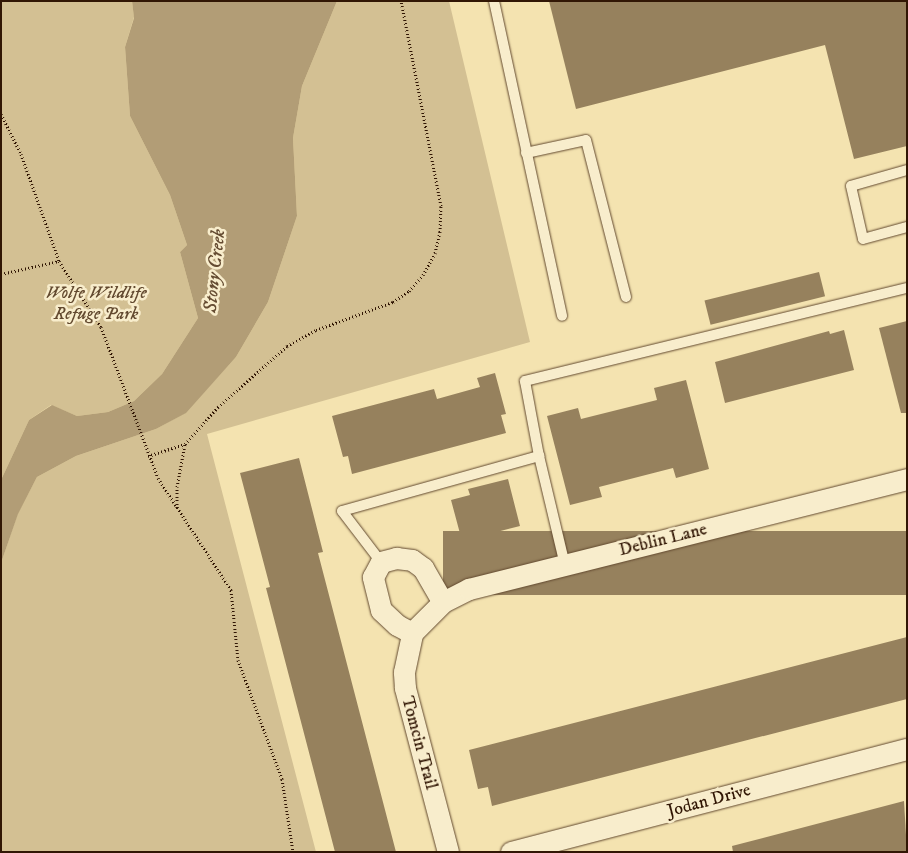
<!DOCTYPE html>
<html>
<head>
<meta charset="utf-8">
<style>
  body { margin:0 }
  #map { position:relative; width:908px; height:853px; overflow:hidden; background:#f4e3b0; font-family:"IM FELL DW Pica",serif }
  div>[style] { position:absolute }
  .green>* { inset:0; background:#d3c093 }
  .water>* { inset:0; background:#b29d76 }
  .building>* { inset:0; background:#96815d; transform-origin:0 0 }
  .path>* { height:3px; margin-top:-1.5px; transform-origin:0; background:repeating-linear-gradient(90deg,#311604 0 1px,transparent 0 3.5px) }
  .roads { filter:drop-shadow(0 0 1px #62492f) drop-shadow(0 0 1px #62492f) }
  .lane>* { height:10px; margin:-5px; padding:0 5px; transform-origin:5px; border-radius:5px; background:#f8edcc }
  .street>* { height:21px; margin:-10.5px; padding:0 10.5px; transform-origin:10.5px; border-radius:10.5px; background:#f8edcc }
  span { translate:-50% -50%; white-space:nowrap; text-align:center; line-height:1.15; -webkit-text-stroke:5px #f8edcc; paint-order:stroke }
  .park-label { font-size:18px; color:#62492f; font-style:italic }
  .street-label { font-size:18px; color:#311604 }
  .water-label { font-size:19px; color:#654c32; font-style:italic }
  .frame { position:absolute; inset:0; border:2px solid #311604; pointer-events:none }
</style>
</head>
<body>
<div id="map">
  <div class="green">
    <div style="clip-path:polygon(1px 1px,132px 1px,134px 17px,125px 47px,130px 116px,170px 195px,187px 245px,180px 252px,198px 318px,162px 374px,134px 401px,108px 412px,77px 416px,51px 405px,29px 420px,1px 480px)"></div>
    <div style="clip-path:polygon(337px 1px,449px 1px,530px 342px,207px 434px,316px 852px,1px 852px,1px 563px,18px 513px,37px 477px,76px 456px,156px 429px,185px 413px,236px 357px,268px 302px,297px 216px,293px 138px,302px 86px)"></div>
  </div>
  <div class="water">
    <div style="clip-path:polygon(132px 1px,337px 1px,302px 86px,293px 138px,297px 216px,268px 302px,236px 357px,186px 413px,156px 429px,76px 456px,37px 477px,18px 514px,1px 563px,1px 480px,29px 420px,52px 405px,77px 416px,108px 412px,134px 401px,162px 374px,198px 318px,180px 252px,187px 245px,170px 195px,130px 116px,125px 47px,134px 18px)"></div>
  </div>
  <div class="building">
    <div style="clip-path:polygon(549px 1px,907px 1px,907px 146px,854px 159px,825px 45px,576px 109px)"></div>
    <div style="left:819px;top:272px;width:25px;height:118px;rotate:76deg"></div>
    <div style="clip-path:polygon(907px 321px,907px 413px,901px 413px,879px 328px)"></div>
    <div style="clip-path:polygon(844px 330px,854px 370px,725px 403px,715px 362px,829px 331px,830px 334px)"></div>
    <div style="clip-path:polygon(495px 373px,506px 414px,501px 415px,506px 433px,352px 474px,348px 456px,343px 457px,332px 416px,434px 389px,437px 399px,480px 387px,477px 378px)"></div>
    <div style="clip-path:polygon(686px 380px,709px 469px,676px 478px,673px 468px,599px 487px,602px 497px,570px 505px,547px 416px,578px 408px,581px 419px,657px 400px,654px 388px)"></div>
    <div style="clip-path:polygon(299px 458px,323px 552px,318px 553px,396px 852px,335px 852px,266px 588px,270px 587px,240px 473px)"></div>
    <div style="clip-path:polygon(508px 479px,520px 526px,462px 541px,451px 500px,470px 495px,468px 489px)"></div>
    <div style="left:907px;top:531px;width:64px;height:464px;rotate:90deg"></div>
    <div style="clip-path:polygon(907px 637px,907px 699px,492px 806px,488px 787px,478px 789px,469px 750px)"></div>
    <div style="clip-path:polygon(904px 801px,907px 852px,733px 852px,732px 846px)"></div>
  </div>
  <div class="path">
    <div style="left:1px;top:114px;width:45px;rotate:63.4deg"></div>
    <div style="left:21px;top:154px;width:114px;rotate:70.4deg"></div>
    <div style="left:59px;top:261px;width:78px;rotate:57.5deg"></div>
    <div style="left:101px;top:327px;width:161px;rotate:69.3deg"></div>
    <div style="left:158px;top:478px;width:134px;rotate:56.9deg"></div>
    <div style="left:231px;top:590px;width:70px;rotate:84.3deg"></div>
    <div style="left:238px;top:660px;width:127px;rotate:69.7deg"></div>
    <div style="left:282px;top:779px;width:74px;rotate:81.4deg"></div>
    <div style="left:1px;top:274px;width:59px;rotate:-12.6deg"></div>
    <div style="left:148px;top:456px;width:38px;rotate:-18deg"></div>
    <div style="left:177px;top:508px;width:21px;rotate:-90deg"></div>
    <div style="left:177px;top:487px;width:44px;rotate:-79.5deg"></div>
    <div style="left:185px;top:444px;width:50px;rotate:-48.3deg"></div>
    <div style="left:218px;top:407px;width:92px;rotate:-41.5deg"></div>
    <div style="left:287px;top:346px;width:33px;rotate:-29deg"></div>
    <div style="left:316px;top:330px;width:82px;rotate:-20deg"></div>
    <div style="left:393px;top:302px;width:19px;rotate:-35deg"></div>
    <div style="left:409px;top:291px;width:21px;rotate:-49deg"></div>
    <div style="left:423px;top:275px;width:25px;rotate:-61deg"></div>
    <div style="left:435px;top:253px;width:22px;rotate:-77deg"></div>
    <div style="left:440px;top:232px;width:26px;rotate:-88deg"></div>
    <div style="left:441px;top:206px;width:209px;rotate:-101deg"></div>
  </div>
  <div class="roads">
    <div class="lane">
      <div style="left:494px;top:1px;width:322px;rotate:77.8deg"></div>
      <div style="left:526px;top:153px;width:61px;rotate:-12.2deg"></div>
      <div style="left:586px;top:140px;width:162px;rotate:75.7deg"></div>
      <div style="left:907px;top:170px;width:58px;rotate:164.1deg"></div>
      <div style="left:851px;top:186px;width:54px;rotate:77.2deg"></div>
      <div style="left:863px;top:239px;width:46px;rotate:-15.3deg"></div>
      <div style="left:539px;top:456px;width:112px;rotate:76.6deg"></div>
      <div style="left:381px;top:562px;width:64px;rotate:-127.4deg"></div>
      <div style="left:342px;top:511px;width:205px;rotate:-15.6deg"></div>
      <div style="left:539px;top:456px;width:76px;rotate:-100.6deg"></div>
      <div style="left:525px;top:381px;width:393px;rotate:-13.7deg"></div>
    </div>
    <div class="street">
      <div style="left:412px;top:633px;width:17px;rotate:-152deg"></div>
      <div style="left:397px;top:625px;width:22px;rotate:-137deg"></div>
      <div style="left:381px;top:610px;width:34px;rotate:-104deg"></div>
      <div style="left:373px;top:577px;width:17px;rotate:-62deg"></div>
      <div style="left:381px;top:562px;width:16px;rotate:-15deg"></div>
      <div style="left:396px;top:558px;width:16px;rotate:7deg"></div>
      <div style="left:412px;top:560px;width:14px;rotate:36deg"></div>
      <div style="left:423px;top:568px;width:39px;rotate:60deg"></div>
      <div style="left:448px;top:852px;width:170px;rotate:-104.7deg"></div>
      <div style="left:405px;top:688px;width:16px;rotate:-94deg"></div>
      <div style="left:404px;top:672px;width:40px;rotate:-78deg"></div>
      <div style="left:412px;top:633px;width:44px;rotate:-45deg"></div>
      <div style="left:443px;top:602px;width:29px;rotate:-27deg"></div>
      <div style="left:469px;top:589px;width:452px;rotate:-14.1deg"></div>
      <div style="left:511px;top:852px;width:409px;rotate:-14.6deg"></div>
    </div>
  </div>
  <div class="park-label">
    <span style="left:96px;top:304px">Wolfe Wildlife<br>Refuge Park</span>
  </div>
  <div class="street-label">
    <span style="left:663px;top:540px;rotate:-14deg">Deblin Lane</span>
    <span style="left:419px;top:743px;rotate:75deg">Tomcin Trail</span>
    <span style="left:709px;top:801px;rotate:-15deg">Jodan Drive</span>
  </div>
  <div class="water-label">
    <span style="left:215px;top:271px;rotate:-84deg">Stony Creek</span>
  </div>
  <div class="frame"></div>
</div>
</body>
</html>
